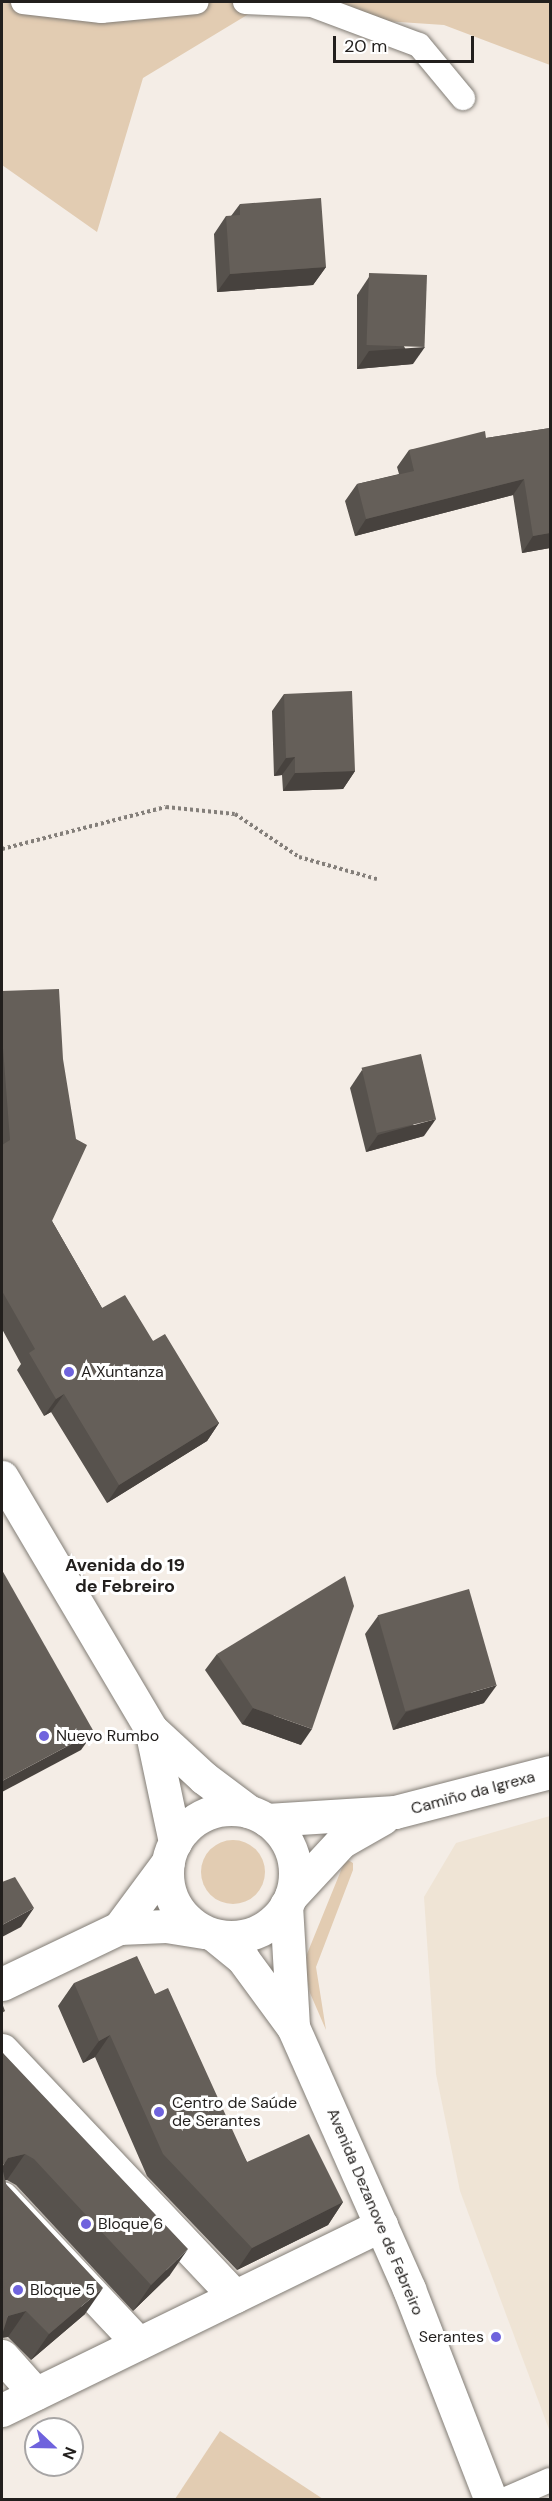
<!DOCTYPE html>
<html>
<head>
<meta charset="utf-8">
<style>
  body { margin:0 }
  #map { position:relative; width:552px; height:2501px; overflow:hidden; background:#f4ede6; font-family:"DM Sans",sans-serif }
  div>[style] { position:absolute }
  .built>* { inset:0; background:#efe4d5 }
  .green>* { inset:0; background:#e2ccb2 }
  .round { border-radius:50% }
  .path>* { height:4px; margin-top:-2px; transform-origin:0; background:repeating-linear-gradient(90deg,#847f7a 0 3px,transparent 0 6px) }
  .roads { filter:drop-shadow(0 0 2px #827d76) drop-shadow(0 0 2px #827d76) }
  .lane>* { height:24px; margin:-12px; padding:0 12px; transform-origin:12px; border-radius:12px; background:#fff }
  .street>* { height:33px; margin:-16.5px; padding:0 16.5px; transform-origin:16.5px; border-radius:16.5px; background:#fff }
  .secondary>* { height:33px; margin:-16.5px; padding:0 16.5px; transform-origin:16.5px; border-radius:16.5px; background:#fff }
  .secondary>.ring { margin:-16.5px; padding:0; box-sizing:content-box; background:none; border:33px solid #fff; border-radius:50% }
  .wall>* { inset:0; background:#57524d }
  .shaded-wall>* { inset:0; background:#47423e }
  .building>* { inset:0; background:#655f59; transform-origin:0 0 }
  .dots>* { width:16px; height:16px; translate:-50% -50%; box-sizing:border-box; border:3px solid #fff; border-radius:50% }
  span { translate:-50% -50%; white-space:nowrap; text-align:center; line-height:1.15; -webkit-text-stroke:6px #fff; paint-order:stroke }
  .poi-label { font-size:16px; color:#221f1d }
  .left { translate:0 -50%; text-align:left }
  .right { translate:-100% -50%; text-align:right }
  .street-label { font-size:16px; color:#221f1d }
  .neighbourhood-label { font-size:18px; color:#221f1d; font-weight:700 }
  .frame { position:absolute; inset:0; border:3px solid #221f1d; pointer-events:none }
  .north { position:absolute; left:24px; top:2417px; width:60px; height:60px; box-sizing:border-box; background:#fff; border:2px solid #a7a5a5; border-radius:50%; rotate:112deg; font-size:16px; font-weight:700; line-height:24px; text-align:center; color:#221f1d }
  .north::after { content:''; display:block; margin:auto; width:21px; height:27px; background:#6f63dd; clip-path:polygon(50% 0,100% 100%,50% 72%,0 100%) }
  .scale { position:absolute; left:333px; top:36px; width:141px; height:27px; box-sizing:border-box; border:3px solid #221f1d; border-top:0; padding-left:8px; font-size:18px; line-height:21px; white-space:nowrap; color:#221f1d; -webkit-text-stroke:4px #fff; paint-order:stroke }
</style>
</head>
<body>
<div id="map">
  <div class="built">
    <div style="clip-path:polygon(550px 1816px,550px 2432px,460px 2191px,436px 2074px,424px 1897px,456px 1843px)"></div>
  </div>
  <div class="green">
    <div style="clip-path:polygon(2px 2px,550px 2px,550px 65px,444px 25px,252px 12px,143px 78px,97px 232px,2px 165px)"></div>
    <div class="round" style="left:201px;top:1840px;width:64px;height:64px"></div>
    <div style="clip-path:polygon(348px 1860px,353px 1863px,353px 1870px,316px 1967px,326px 2030px,310px 1993px,305px 1972px,307px 1954px,344px 1863px)"></div>
    <div style="clip-path:polygon(220px 2431px,323px 2499px,175px 2499px)"></div>
  </div>
  <div class="path">
    <div style="left:2px;top:849px;width:169px;rotate:-14.4deg"></div>
    <div style="left:166px;top:807px;width:69px;rotate:5.8deg"></div>
    <div style="left:235px;top:814px;width:77px;rotate:33.9deg"></div>
    <div style="left:299px;top:857px;width:81px;rotate:15.8deg"></div>
  </div>
  <div class="roads">
    <div class="lane">
      <div style="left:23px;top:2px;width:79px;rotate:6.6deg"></div>
      <div style="left:101px;top:11px;width:96px;rotate:-5.4deg"></div>
      <div style="left:245px;top:2px;width:67px;rotate:2.6deg"></div>
      <div style="left:312px;top:5px;width:114px;rotate:20.5deg"></div>
      <div style="left:419px;top:45px;width:69px;rotate:50.3deg"></div>
      <div style="left:504px;top:2500px;width:50px;rotate:-23.5deg"></div>
    </div>
    <div class="street">
      <div style="left:267px;top:1820px;width:128px;rotate:-3.6deg"></div>
      <div style="left:395px;top:1812px;width:160px;rotate:-14.5deg"></div>
      <div style="left:291px;top:1896px;width:74px;rotate:-47.2deg"></div>
      <div style="left:341px;top:1842px;width:48px;rotate:-29.7deg"></div>
      <div style="left:119px;top:1928px;width:82px;rotate:-53.4deg"></div>
      <div style="left:2px;top:1984px;width:130px;rotate:-25.6deg"></div>
      <div style="left:119px;top:1928px;width:47px;rotate:-2.4deg"></div>
      <div style="left:166px;top:1926px;width:38px;rotate:9deg"></div>
      <div style="left:2px;top:2050px;width:339px;rotate:46.6deg"></div>
      <div style="left:2px;top:2198px;width:199px;rotate:46.8deg"></div>
      <div style="left:2px;top:2356px;width:50px;rotate:48.3deg"></div>
      <div style="left:2px;top:2410px;width:422px;rotate:-26deg"></div>
    </div>
    <div class="secondary">
      <div style="left:2px;top:1477px;width:293px;rotate:59.4deg"></div>
      <div style="left:151px;top:1729px;width:72px;rotate:42.8deg"></div>
      <div style="left:204px;top:1778px;width:55px;rotate:36.9deg"></div>
      <div style="left:151px;top:1729px;width:116px;rotate:78deg"></div>
      <div class="ring" style="left:167px;top:1809px;width:95px;height:95px"></div>
      <div style="left:286px;top:1905px;width:120px;rotate:86.7deg"></div>
      <div style="left:215px;top:1936px;width:36px;rotate:39deg"></div>
      <div style="left:243px;top:1959px;width:84px;rotate:53.7deg"></div>
      <div style="left:293px;top:2027px;width:287px;rotate:66.1deg"></div>
      <div style="left:409px;top:2289px;width:226px;rotate:68.8deg"></div>
    </div>
  </div>
  <div class="wall">
    <div style="clip-path:polygon(240px 204px,326px 267px,313px 285px,217px 292px,214px 234px,226px 216px,231px 216px)"></div>
    <div style="clip-path:polygon(369px 277px,413px 364px,357px 369px,357px 295px)"></div>
    <div style="clip-path:polygon(550px 428px,550px 548px,522px 553px,513px 495px,355px 536px,345px 501px,357px 484px,399px 474px,397px 467px,409px 450px)"></div>
    <div style="clip-path:polygon(284px 694px,355px 771px,343px 789px,283px 791px,282px 775px,274px 776px,272px 711px)"></div>
    <div style="clip-path:polygon(2px 991px,52px 1221px,102px 1308px,153px 1341px,219px 1423px,207px 1441px,107px 1503px,51px 1412px,44px 1416px,17px 1370px,21px 1364px,2px 1329px)"></div>
    <div style="clip-path:polygon(362px 1070px,424px 1136px,366px 1152px,350px 1088px)"></div>
    <div style="clip-path:polygon(378px 1616px,484px 1703px,393px 1730px,365px 1634px)"></div>
    <div style="clip-path:polygon(217px 1654px,301px 1745px,242px 1724px,205px 1670px)"></div>
    <div style="clip-path:polygon(74px 1983px,155px 1994px,247px 2162px,343px 2202px,328px 2225px,237px 2270px,147px 2176px,95px 2057px,83px 2063px,58px 2006px)"></div>
    <div style="clip-path:polygon(2px 2052px,170px 2275px,133px 2311px,16px 2185px,7px 2180px,5px 2180px,6px 2184px,85px 2314px,31px 2360px,8px 2337px)"></div>
  </div>
  <div class="shaded-wall">
    <div style="clip-path:polygon(326px 267px,313px 285px,217px 292px,230px 274px)"></div>
    <div style="clip-path:polygon(425px 347px,413px 364px,357px 369px,369px 351px)"></div>
    <div style="clip-path:polygon(524px 479px,513px 495px,355px 536px,366px 519px)"></div>
    <div style="clip-path:polygon(550px 533px,550px 548px,522px 553px,533px 536px)"></div>
    <div style="clip-path:polygon(295px 757px,282px 775px,274px 776px,286px 758px)"></div>
    <div style="clip-path:polygon(355px 771px,343px 789px,283px 791px,295px 773px)"></div>
    <div style="clip-path:polygon(436px 1119px,424px 1136px,366px 1152px,378px 1135px)"></div>
    <div style="clip-path:polygon(64px 1394px,51px 1412px,44px 1416px,56px 1399px)"></div>
    <div style="clip-path:polygon(219px 1423px,207px 1441px,107px 1503px,119px 1485px)"></div>
    <div style="clip-path:polygon(497px 1685px,484px 1703px,393px 1730px,406px 1712px)"></div>
    <div style="clip-path:polygon(253px 1708px,312px 1729px,301px 1745px,242px 1724px)"></div>
    <div style="clip-path:polygon(94px 1732px,81px 1750px,2px 1792px,2px 1781px)"></div>
    <div style="clip-path:polygon(34px 1908px,21px 1927px,2px 1937px,2px 1925px)"></div>
    <div style="clip-path:polygon(110px 2035px,95px 2057px,83px 2063px,99px 2041px)"></div>
    <div style="clip-path:polygon(25px 2154px,7px 2180px,2px 2181px,2px 2167px,8px 2158px)"></div>
    <div style="clip-path:polygon(343px 2202px,328px 2225px,237px 2270px,252px 2248px)"></div>
    <div style="clip-path:polygon(188px 2249px,170px 2275px,133px 2311px,151px 2285px)"></div>
    <div style="clip-path:polygon(103px 2288px,85px 2314px,31px 2360px,49px 2334px)"></div>
    <div style="clip-path:polygon(26px 2311px,8px 2337px,2px 2338px,2px 2325px,8px 2316px)"></div>
  </div>
  <div class="building">
    <div style="clip-path:polygon(321px 198px,326px 267px,230px 274px,226px 216px,240px 215px,240px 204px)"></div>
    <div style="left:427px;top:275px;width:72px;height:58px;rotate:92deg"></div>
    <div style="clip-path:polygon(550px 428px,550px 533px,533px 536px,524px 479px,366px 519px,357px 484px,414px 471px,409px 450px,485px 431px,486px 438px)"></div>
    <div style="clip-path:polygon(352px 691px,355px 771px,295px 773px,295px 757px,286px 758px,284px 694px)"></div>
    <div style="clip-path:polygon(59px 989px,63px 1059px,76px 1139px,87px 1145px,52px 1221px,102px 1308px,125px 1295px,153px 1341px,165px 1334px,219px 1423px,119px 1485px,64px 1394px,56px 1399px,29px 1353px,35px 1349px,2px 1291px,2px 1145px,10px 1140px,2px 1035px,2px 991px)"></div>
    <div style="left:421px;top:1054px;width:67px;height:61px;rotate:77deg"></div>
    <div style="clip-path:polygon(2px 1570px,94px 1732px,2px 1781px)"></div>
    <div style="clip-path:polygon(345px 1576px,354px 1606px,312px 1729px,253px 1708px,217px 1654px)"></div>
    <div style="left:469px;top:1589px;width:100px;height:95px;rotate:74deg"></div>
    <div style="clip-path:polygon(15px 1877px,34px 1908px,2px 1925px,2px 1882px)"></div>
    <div style="clip-path:polygon(137px 1956px,155px 1994px,168px 1988px,247px 2162px,309px 2134px,343px 2202px,252px 2248px,163px 2154px,110px 2035px,99px 2041px,74px 1983px)"></div>
    <div style="clip-path:polygon(2px 2003px,5px 2011px,2px 2013px)"></div>
    <div style="clip-path:polygon(2px 2052px,188px 2249px,151px 2285px,34px 2159px,25px 2154px,8px 2158px,2px 2167px,6px 2184px,103px 2288px,49px 2334px,26px 2311px,8px 2316px,2px 2335px)"></div>
  </div>
  <div class="dots">
    <div style="left:69px;top:1372px;background:#6f63dd"></div>
    <div style="left:44px;top:1736px;background:#6f63dd"></div>
    <div style="left:159px;top:2112px;background:#6f63dd"></div>
    <div style="left:86px;top:2224px;background:#6f63dd"></div>
    <div style="left:18px;top:2290px;background:#6f63dd"></div>
    <div style="left:496px;top:2337px;background:#6f63dd"></div>
  </div>
  <div class="poi-label">
    <span class="left" style="left:81px;top:1372px">A Xuntanza</span>
    <span class="left" style="left:56px;top:1736px">Nuevo Rumbo</span>
    <span class="left" style="left:172px;top:2112px">Centro de Saúde<br>de Serantes</span>
    <span class="left" style="left:98px;top:2224px">Bloque 6</span>
    <span class="left" style="left:30px;top:2290px">Bloque 5</span>
    <span class="right" style="left:484px;top:2337px">Serantes</span>
  </div>
  <div class="street-label">
    <span style="left:473px;top:1793px;rotate:-15deg">Camiño da Igrexa</span>
    <span style="left:375px;top:2212px;rotate:67deg">Avenida Dezanove de Febreiro</span>
  </div>
  <div class="neighbourhood-label">
    <span style="left:125px;top:1576px">Avenida do 19<br>de Febreiro</span>
  </div>
  <div class="frame"></div>
  <div class="north">N</div>
  <div class="scale">20 m</div>
</div>
</body>
</html>
